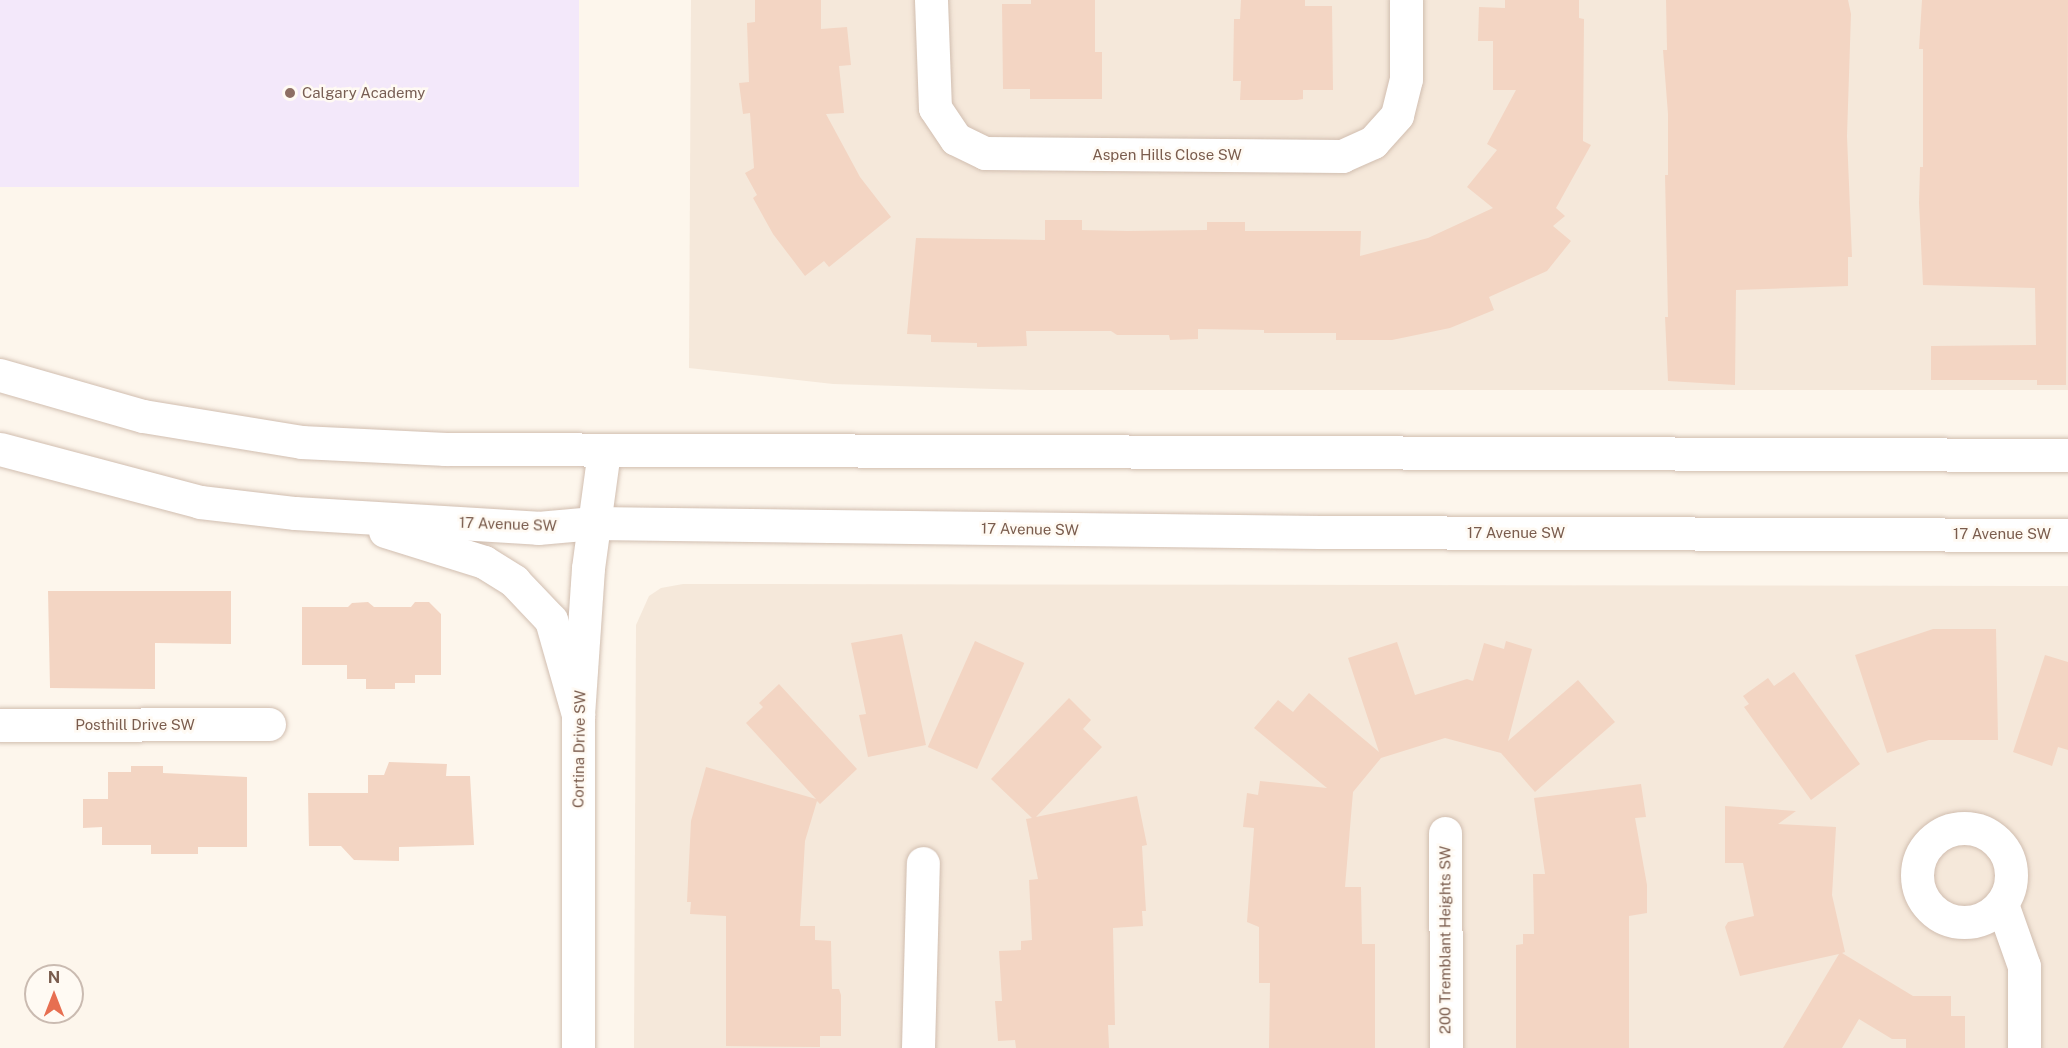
<!DOCTYPE html>
<html>
<head>
<meta charset="utf-8">
<style>
  body { margin:0 }
  #map { position:relative; width:2068px; height:1048px; overflow:hidden; background:#fdf6ec; font-family:"Public Sans",sans-serif }
  div>[style] { position:absolute }
  .residential>* { inset:0; background:#f5e8da }
  .education>* { inset:0; background:#f3e8fa; transform-origin:0 0 }
  .building>* { inset:0; background:#f3d5c3; transform-origin:0 0 }
  .roads { filter:drop-shadow(0 0 2px #d1beb0) drop-shadow(0 0 2px #d1beb0) }
  .minor>* { height:33px; margin:-16.5px; padding:0 16.5px; transform-origin:16.5px; border-radius:16.5px; background:#fff }
  .minor>.ring { margin:-16.5px; padding:0; box-sizing:content-box; background:none; border:33px solid #fff; border-radius:50% }
  .tertiary>* { height:33px; margin:-16.5px; padding:0 16.5px; transform-origin:16.5px; border-radius:16.5px; background:#fff }
  .secondary>* { height:33px; margin:-16.5px; padding:0 16.5px; transform-origin:16.5px; border-radius:16.5px; background:#fff }
  .dots>* { width:16px; height:16px; translate:-50% -50%; box-sizing:border-box; border:3px solid #fffaf3; border-radius:50% }
  span { translate:-50% -50%; white-space:nowrap; text-align:center; line-height:1.15; -webkit-text-stroke:5px #fffaf3; paint-order:stroke }
  .education-label { font-size:15px; color:#785e54 }
  .left { translate:0 -50%; text-align:left }
  .street-label { font-size:15px; color:#7a5c4d }
  .north { position:absolute; left:24px; top:964px; width:60px; height:60px; box-sizing:border-box; background:#fffaf3; border:2px solid #cabbb1; border-radius:50%; rotate:0deg; font-size:16px; font-weight:700; line-height:24px; text-align:center; color:#7a5c4d }
  .north::after { content:''; display:block; margin:auto; width:21px; height:27px; background:#e76f51; clip-path:polygon(50% 0,100% 100%,50% 72%,0 100%) }
</style>
</head>
<body>
<div id="map">
  <div class="residential">
    <div style="clip-path:polygon(691px 0,2068px 0,2068px 390px,1030px 390px,833px 384px,689px 368px)"></div>
    <div style="clip-path:polygon(683px 584px,2068px 586px,2068px 1048px,634px 1048px,636px 625px,649px 596px,661px 588px)"></div>
  </div>
  <div class="education">
    <div style="left:0;top:0;width:579px;height:187px"></div>
  </div>
  <div class="building">
    <div style="clip-path:polygon(755px 0,821px 0,821px 29px,847px 27px,851px 65px,839px 66px,844px 113px,826px 114px,860px 177px,891px 217px,829px 267px,824px 261px,805px 276px,773px 234px,753px 198px,757px 195px,745px 173px,754px 168px,750px 113px,743px 114px,739px 83px,749px 82px,747px 23px,755px 22px)"></div>
    <div style="clip-path:polygon(1031px 0,1095px 0,1095px 52px,1102px 52px,1102px 99px,1030px 99px,1030px 89px,1003px 89px,1002px 4px,1031px 4px)"></div>
    <div style="clip-path:polygon(1241px 0,1305px 0,1305px 6px,1332px 6px,1333px 90px,1303px 90px,1303px 99px,1297px 100px,1240px 100px,1241px 81px,1233px 81px,1234px 19px,1240px 19px)"></div>
    <div style="clip-path:polygon(1505px 0,1579px 0,1579px 18px,1584px 19px,1583px 141px,1591px 145px,1556px 208px,1565px 216px,1553px 226px,1571px 241px,1547px 271px,1489px 297px,1494px 310px,1450px 328px,1392px 340px,1336px 340px,1336px 333px,1264px 333px,1264px 330px,1198px 329px,1198px 339px,1170px 340px,1169px 335px,1117px 335px,1111px 331px,1026px 331px,1027px 346px,977px 347px,977px 343px,931px 342px,931px 335px,907px 334px,916px 238px,1045px 240px,1045px 220px,1082px 220px,1082px 230px,1127px 231px,1207px 230px,1207px 222px,1245px 222px,1245px 231px,1361px 231px,1360px 256px,1428px 238px,1493px 208px,1467px 187px,1497px 150px,1487px 144px,1516px 90px,1493px 90px,1493px 41px,1478px 41px,1479px 7px,1505px 8px)"></div>
    <div style="clip-path:polygon(1666px 0,1848px 0,1851px 14px,1847px 136px,1852px 257px,1848px 257px,1848px 286px,1736px 290px,1735px 385px,1668px 381px,1665px 317px,1668px 317px,1665px 175px,1668px 175px,1668px 114px,1663px 50px,1667px 50px)"></div>
    <div style="clip-path:polygon(1922px 0,2068px 0,2066px 385px,2037px 385px,2037px 380px,1931px 380px,1931px 346px,2036px 345px,2035px 288px,1923px 285px,1919px 203px,1920px 167px,1923px 167px,1923px 49px,1919px 49px)"></div>
    <div style="clip-path:polygon(48px 591px,231px 591px,231px 644px,155px 643px,155px 689px,50px 688px)"></div>
    <div style="clip-path:polygon(368px 602px,374px 607px,411px 607px,415px 602px,429px 602px,441px 614px,441px 675px,415px 675px,415px 683px,395px 683px,395px 689px,366px 689px,366px 679px,347px 679px,347px 665px,302px 665px,302px 607px,348px 607px,352px 603px)"></div>
    <div style="clip-path:polygon(1933px 629px,1996px 629px,1998px 740px,1929px 740px,1887px 753px,1855px 655px)"></div>
    <div style="clip-path:polygon(902px 634px,926px 745px,868px 757px,859px 715px,866px 714px,851px 643px)"></div>
    <div style="left:975px;top:641px;width:54px;height:116px;rotate:24deg"></div>
    <div style="clip-path:polygon(1506px 641px,1532px 649px,1508px 741px,1578px 680px,1615px 722px,1535px 792px,1501px 753px,1445px 738px,1381px 758px,1353px 792px,1345px 887px,1361px 887px,1362px 944px,1375px 944px,1375px 1048px,1269px 1048px,1270px 983px,1259px 983px,1259px 927px,1247px 922px,1254px 828px,1243px 827px,1247px 793px,1258px 795px,1260px 781px,1327px 788px,1254px 728px,1278px 700px,1293px 712px,1309px 693px,1379px 752px,1348px 658px,1397px 642px,1415px 695px,1467px 679px,1473px 681px,1484px 643px,1504px 649px)"></div>
    <div style="clip-path:polygon(2045px 655px,2068px 662px,2068px 750px,2058px 747px,2052px 766px,2013px 752px)"></div>
    <div style="clip-path:polygon(1794px 672px,1860px 764px,1811px 800px,1744px 707px,1749px 704px,1743px 696px,1768px 678px,1774px 686px)"></div>
    <div style="clip-path:polygon(779px 684px,857px 769px,820px 804px,817px 801px,805px 841px,800px 926px,815px 926px,815px 940px,831px 941px,832px 989px,839px 989px,841px 995px,841px 1036px,820px 1036px,820px 1047px,726px 1046px,726px 916px,690px 914px,691px 902px,687px 902px,691px 821px,706px 767px,816px 799px,746px 723px,763px 707px,759px 703px)"></div>
    <div style="clip-path:polygon(1069px 698px,1091px 720px,1083px 729px,1102px 747px,1036px 817px,1137px 796px,1147px 845px,1142px 846px,1146px 911px,1142px 911px,1143px 926px,1113px 928px,1115px 1025px,1108px 1025px,1109px 1048px,1016px 1048px,1015px 1040px,998px 1041px,995px 1001px,1002px 1001px,999px 951px,1021px 950px,1021px 941px,1032px 940px,1029px 880px,1038px 879px,1026px 819px,1032px 818px,991px 779px)"></div>
    <div style="clip-path:polygon(389px 762px,447px 764px,446px 776px,470px 776px,474px 845px,399px 847px,399px 861px,354px 860px,341px 846px,309px 846px,308px 793px,368px 793px,368px 775px,384px 775px)"></div>
    <div style="clip-path:polygon(131px 766px,163px 766px,163px 773px,247px 777px,247px 847px,198px 847px,198px 854px,151px 854px,151px 845px,102px 845px,102px 827px,83px 828px,83px 799px,108px 799px,108px 772px,131px 772px)"></div>
    <div style="clip-path:polygon(1641px 784px,1646px 817px,1635px 818px,1647px 885px,1647px 913px,1629px 916px,1629px 1048px,1516px 1048px,1516px 945px,1523px 944px,1523px 934px,1534px 934px,1533px 874px,1545px 874px,1534px 798px)"></div>
    <div style="clip-path:polygon(1725px 806px,1796px 811px,1778px 824px,1836px 827px,1832px 895px,1845px 952px,1842px 953px,1913px 996px,1951px 996px,1951px 1016px,1965px 1016px,1965px 1048px,1906px 1048px,1906px 1039px,1892px 1039px,1859px 1019px,1842px 1048px,1783px 1048px,1839px 954px,1740px 976px,1725px 927px,1728px 922px,1754px 916px,1743px 863px,1725px 863px)"></div>
  </div>
  <div class="roads">
    <div class="minor">
      <div style="left:931px;top:0;width:108px;rotate:87.9deg"></div>
      <div style="left:935px;top:108px;width:37px;rotate:56deg"></div>
      <div style="left:956px;top:139px;width:32px;rotate:26deg"></div>
      <div style="left:985px;top:153px;width:357px;rotate:0.5deg"></div>
      <div style="left:1342px;top:156px;width:34px;rotate:-24deg"></div>
      <div style="left:1373px;top:142px;width:36px;rotate:-48deg"></div>
      <div style="left:1397px;top:115px;width:37px;rotate:-76deg"></div>
      <div style="left:1406px;top:79px;width:79px;rotate:-90deg"></div>
      <div style="left:0;top:725px;width:269px;rotate:-0.2deg"></div>
      <div class="ring" style="left:1917px;top:828px;width:61px;height:61px"></div>
      <div style="left:1445px;top:833px;width:215px;rotate:89.7deg"></div>
      <div style="left:2002px;top:904px;width:66px;rotate:70.5deg"></div>
      <div style="left:2024px;top:966px;width:82px;rotate:90deg"></div>
      <div style="left:918px;top:1048px;width:185px;rotate:-88.5deg"></div>
    </div>
    <div class="tertiary">
      <div style="left:578px;top:1048px;width:333px;rotate:-90deg"></div>
      <div style="left:578px;top:715px;width:147px;rotate:-86.1deg"></div>
      <div style="left:588px;top:568px;width:118px;rotate:-82.2deg"></div>
    </div>
    <div class="secondary">
      <div style="left:0;top:375px;width:149px;rotate:16deg"></div>
      <div style="left:143px;top:416px;width:161px;rotate:9.3deg"></div>
      <div style="left:302px;top:442px;width:143px;rotate:2.8deg"></div>
      <div style="left:445px;top:449px;width:1623px;rotate:0.21deg"></div>
      <div style="left:0;top:449px;width:207px;rotate:14.8deg"></div>
      <div style="left:200px;top:502px;width:96px;rotate:6.6deg"></div>
      <div style="left:295px;top:513px;width:243px;rotate:3.5deg"></div>
      <div style="left:538px;top:528px;width:56px;rotate:-5.1deg"></div>
      <div style="left:594px;top:523px;width:726px;rotate:0.71deg"></div>
      <div style="left:1320px;top:532px;width:748px;rotate:0.23deg"></div>
      <div style="left:385px;top:531px;width:104px;rotate:17.4deg"></div>
      <div style="left:484px;top:562px;width:36px;rotate:32deg"></div>
      <div style="left:514px;top:581px;width:54px;rotate:46.5deg"></div>
      <div style="left:551px;top:620px;width:99px;rotate:74.1deg"></div>
    </div>
  </div>
  <div class="dots">
    <div style="left:290px;top:93px;background:#8d6e63"></div>
  </div>
  <div class="education-label">
    <span class="left" style="left:302px;top:93px">Calgary Academy</span>
  </div>
  <div class="street-label">
    <span style="left:1167px;top:155px">Aspen Hills Close SW</span>
    <span style="left:508px;top:524px;rotate:2deg">17 Avenue SW</span>
    <span style="left:1030px;top:529px;rotate:1deg">17 Avenue SW</span>
    <span style="left:1516px;top:533px">17 Avenue SW</span>
    <span style="left:2002px;top:534px">17 Avenue SW</span>
    <span style="left:135px;top:725px">Posthill Drive SW</span>
    <span style="left:579px;top:749px;rotate:-89deg">Cortina Drive SW</span>
    <span style="left:1445px;top:940px;rotate:-90deg">200 Tremblant Heights SW</span>
  </div>
  <div class="north">N</div>
</div>
</body>
</html>
